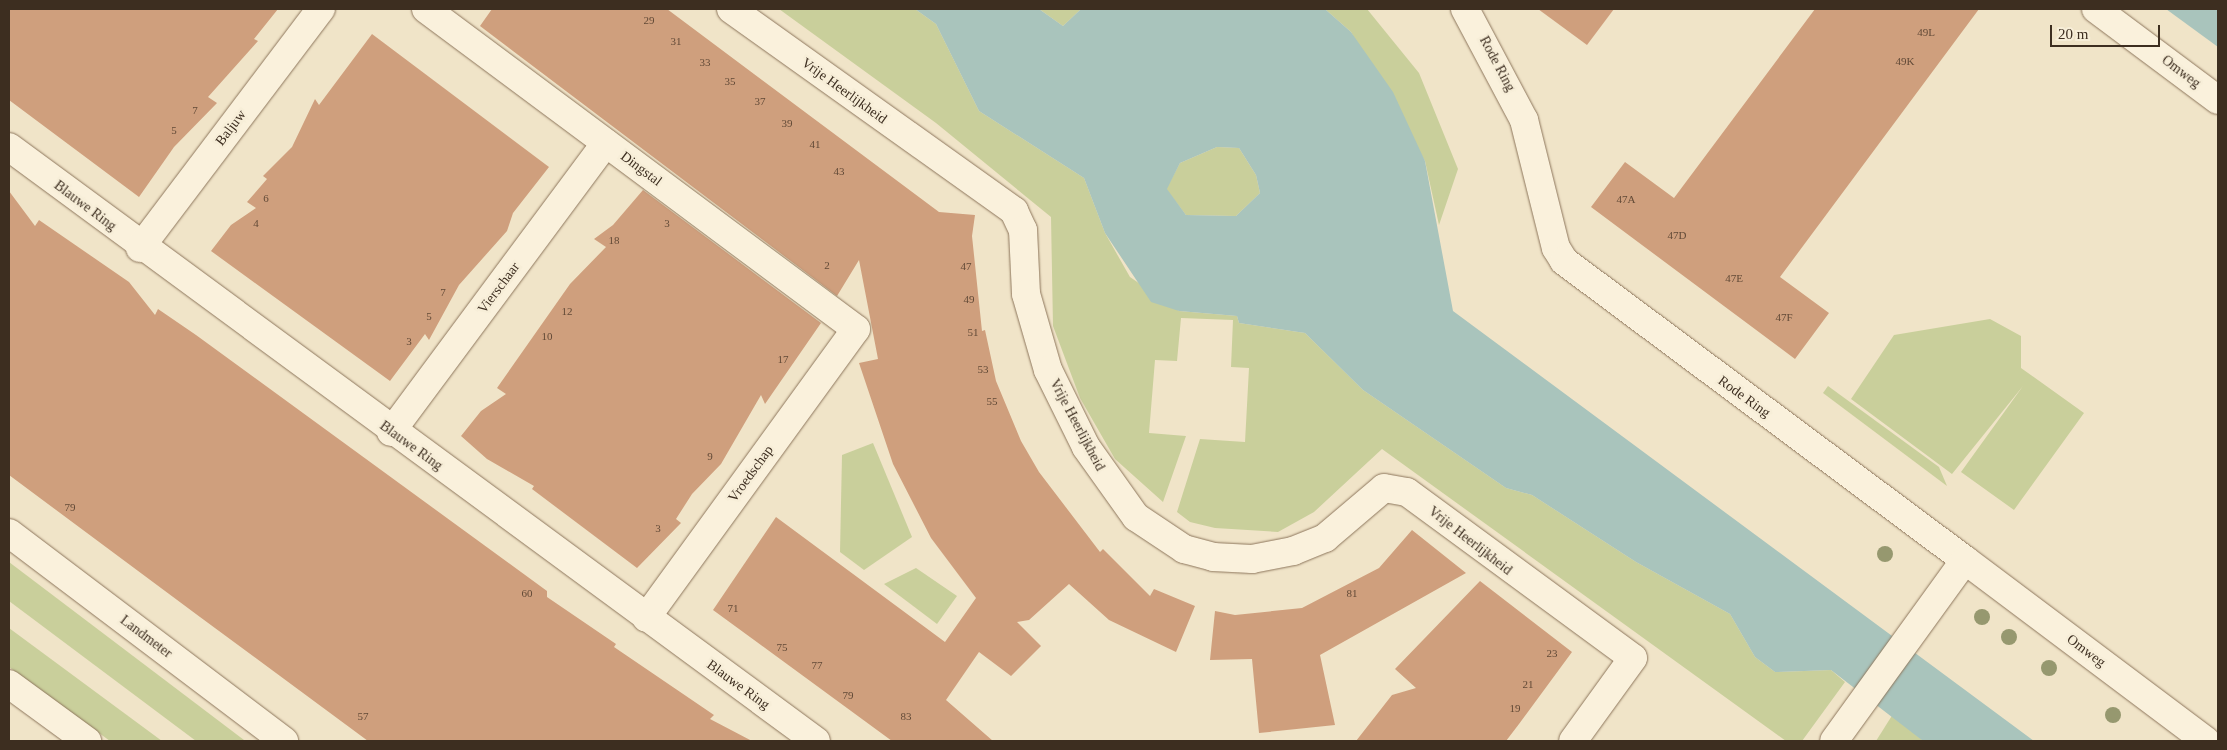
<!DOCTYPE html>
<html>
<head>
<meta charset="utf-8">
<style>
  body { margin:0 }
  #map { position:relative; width:2227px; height:750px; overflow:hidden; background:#f0e4c8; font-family:Georgia,serif }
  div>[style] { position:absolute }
  .green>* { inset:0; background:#c9cf9b }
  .water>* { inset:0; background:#a9c4bc }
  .building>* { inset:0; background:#cf9f7d }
  .roads { filter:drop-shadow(0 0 1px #8d765c) drop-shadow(0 0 1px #8d765c) }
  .minor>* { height:28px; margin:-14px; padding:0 14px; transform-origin:14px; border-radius:14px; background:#faf1dc }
  .trees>* { width:16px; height:16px; margin:-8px; border-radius:50%; background:#96986f }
  span { translate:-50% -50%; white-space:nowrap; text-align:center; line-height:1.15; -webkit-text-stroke:5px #f7eed8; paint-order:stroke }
  .number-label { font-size:11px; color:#624a37 }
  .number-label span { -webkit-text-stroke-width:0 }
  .street-label { font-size:14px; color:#3d2e20 }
  .frame { position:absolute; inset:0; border:10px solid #3d2e20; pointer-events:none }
  .scale { position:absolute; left:2050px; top:25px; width:110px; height:22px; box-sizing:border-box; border:2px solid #3d2e20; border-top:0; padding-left:6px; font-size:15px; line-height:18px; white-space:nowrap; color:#3d2e20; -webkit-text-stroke:4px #f7eed8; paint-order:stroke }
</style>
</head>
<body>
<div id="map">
  <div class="green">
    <div style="clip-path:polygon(779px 9px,915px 9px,936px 24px,979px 111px,1084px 178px,1105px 233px,1130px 277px,1179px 311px,1237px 316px,1239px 323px,1305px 333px,1363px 390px,1506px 488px,1532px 495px,1636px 562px,1730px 614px,1755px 657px,1775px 672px,1831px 670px,1845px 682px,1802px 741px,1786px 741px,1382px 449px,1314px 512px,1278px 532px,1215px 528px,1190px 522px,1177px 512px,1200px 439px,1245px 442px,1249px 368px,1231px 367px,1233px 320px,1181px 318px,1177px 361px,1155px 360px,1149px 433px,1186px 436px,1163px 502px,1115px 459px,1080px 398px,1053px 326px,1051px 217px,936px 123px)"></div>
    <div style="clip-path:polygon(1039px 9px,1081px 9px,1063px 26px)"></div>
    <div style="clip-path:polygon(1325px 9px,1367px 9px,1419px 73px,1458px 169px,1439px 225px,1425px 161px,1351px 32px)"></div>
    <div style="clip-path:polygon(1217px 147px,1239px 148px,1256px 175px,1260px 193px,1236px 216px,1186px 215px,1166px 189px,1180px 163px)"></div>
    <div style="clip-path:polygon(1990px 319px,2021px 336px,2021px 368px,2084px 413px,2014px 510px,1961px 472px,2023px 386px,1952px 474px,1851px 399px,1894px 335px)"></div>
    <div style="clip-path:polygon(1828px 386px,1939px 467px,1947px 486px,1823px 393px)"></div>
    <div style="clip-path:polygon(873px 443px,912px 537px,864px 570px,840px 552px,842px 455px)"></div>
    <div style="clip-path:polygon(9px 562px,244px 740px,196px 741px,9px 601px)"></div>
    <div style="clip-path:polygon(916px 568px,957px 596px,937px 624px,884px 584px)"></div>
    <div style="clip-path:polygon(9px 628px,162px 741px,110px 741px,9px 667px)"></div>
    <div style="clip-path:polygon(1893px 714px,1923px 741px,1876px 741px)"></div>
  </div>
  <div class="water">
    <div style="clip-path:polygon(evenodd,915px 9px,1039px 9px,1063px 26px,1081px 9px,1325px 9px,1351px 32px,1393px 92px,1425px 161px,1453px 311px,2034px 741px,1923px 741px,1831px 670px,1775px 672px,1755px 657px,1730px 614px,1636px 562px,1532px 495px,1506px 488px,1363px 390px,1305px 333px,1239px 323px,1237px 316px,1179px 311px,1151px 302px,1105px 233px,1084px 178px,979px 111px,936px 24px,915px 9px,1217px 147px,1239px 148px,1256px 175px,1260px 193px,1236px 216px,1186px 215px,1167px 189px,1180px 163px,1217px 147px)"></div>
    <div style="clip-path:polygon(2166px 9px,2218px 9px,2218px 47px)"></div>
  </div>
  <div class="building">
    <div style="clip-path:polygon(9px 9px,278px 9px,254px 39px,258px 41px,208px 97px,217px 103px,174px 147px,139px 197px,9px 100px)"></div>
    <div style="clip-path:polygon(492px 9px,667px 9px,939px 212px,975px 215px,972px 236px,982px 331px,985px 330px,996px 381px,1021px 441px,1039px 472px,1100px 552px,1103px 549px,1150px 596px,1154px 589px,1195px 606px,1176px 652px,1109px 620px,1069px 584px,1029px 620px,1017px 622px,1041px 646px,1011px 676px,979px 652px,946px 700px,993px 741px,892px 741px,713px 610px,776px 517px,945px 642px,976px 598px,931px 538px,893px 464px,859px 363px,878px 359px,859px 260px,837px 296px,480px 26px)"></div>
    <div style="clip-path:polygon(1538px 9px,1614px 9px,1587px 45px)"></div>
    <div style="clip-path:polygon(1815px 9px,1979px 9px,1780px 277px,1829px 313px,1795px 359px,1591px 207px,1625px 162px,1674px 198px)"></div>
    <div style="clip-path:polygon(372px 34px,549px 167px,513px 213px,507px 231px,459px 285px,429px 340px,425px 334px,390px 381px,211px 251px,231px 225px,256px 208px,247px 202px,267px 179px,263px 176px,292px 147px,315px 99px,319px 105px)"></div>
    <div style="clip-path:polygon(643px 190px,821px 323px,765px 404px,761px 395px,721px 464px,692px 494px,676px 519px,681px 523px,637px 568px,532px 489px,534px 486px,487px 459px,461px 436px,481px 411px,506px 394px,497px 388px,570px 284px,606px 247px,594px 239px,613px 225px)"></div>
    <div style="clip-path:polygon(9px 191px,35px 226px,39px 220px,129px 282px,155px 315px,158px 309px,196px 335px,547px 591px,547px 597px,616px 644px,614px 647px,714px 715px,710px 719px,752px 741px,368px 741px,200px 617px,9px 475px)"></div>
    <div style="clip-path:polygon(1412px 530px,1466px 573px,1320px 655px,1335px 725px,1259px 733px,1252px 659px,1210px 660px,1215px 611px,1235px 615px,1302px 608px,1379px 568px)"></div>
    <div style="clip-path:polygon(1480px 581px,1572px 652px,1519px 724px,1506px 741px,1356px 741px,1392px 695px,1416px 688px,1395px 669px)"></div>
  </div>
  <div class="roads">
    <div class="minor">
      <div style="left:426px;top:9px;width:536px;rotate:36.66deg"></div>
      <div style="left:856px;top:329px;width:357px;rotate:126deg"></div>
      <div style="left:731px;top:9px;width:348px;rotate:35.5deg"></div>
      <div style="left:1014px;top:211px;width:21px;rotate:65deg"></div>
      <div style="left:1023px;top:230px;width:64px;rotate:87.3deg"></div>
      <div style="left:1026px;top:294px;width:79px;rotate:73.9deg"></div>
      <div style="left:1048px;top:370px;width:86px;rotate:63.7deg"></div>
      <div style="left:1086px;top:447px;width:86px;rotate:54.5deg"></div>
      <div style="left:1136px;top:517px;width:58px;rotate:33.7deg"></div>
      <div style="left:1184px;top:549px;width:30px;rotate:15deg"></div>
      <div style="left:1213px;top:557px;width:39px;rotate:3deg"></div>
      <div style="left:1252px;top:559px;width:42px;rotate:-11deg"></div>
      <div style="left:1293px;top:551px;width:35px;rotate:-22deg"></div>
      <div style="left:1325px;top:538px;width:77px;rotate:-40.3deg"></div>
      <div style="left:1384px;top:488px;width:23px;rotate:10deg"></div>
      <div style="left:1407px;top:492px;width:280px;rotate:36.3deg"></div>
      <div style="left:1633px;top:658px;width:102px;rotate:125.9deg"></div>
      <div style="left:1465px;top:9px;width:126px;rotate:62deg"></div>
      <div style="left:1524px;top:120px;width:132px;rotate:76deg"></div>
      <div style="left:1556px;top:248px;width:15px;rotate:58deg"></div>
      <div style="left:1564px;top:261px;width:500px;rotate:36.71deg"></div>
      <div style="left:1965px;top:560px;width:223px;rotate:125.9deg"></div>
      <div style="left:2096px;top:9px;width:152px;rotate:36.7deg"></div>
      <div style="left:9px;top:147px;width:1002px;rotate:36.36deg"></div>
      <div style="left:140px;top:248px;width:300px;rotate:-52.9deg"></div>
      <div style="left:391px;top:432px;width:360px;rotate:-53.4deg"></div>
      <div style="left:9px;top:533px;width:345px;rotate:37.1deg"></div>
      <div style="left:1965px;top:560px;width:301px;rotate:36.9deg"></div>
      <div style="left:9px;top:684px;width:97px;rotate:36.2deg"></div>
    </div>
  </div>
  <div class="trees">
    <div style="left:1885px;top:554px"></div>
    <div style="left:1982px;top:617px"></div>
    <div style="left:2009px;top:637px"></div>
    <div style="left:2049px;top:668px"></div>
    <div style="left:2113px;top:715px"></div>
  </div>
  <div class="number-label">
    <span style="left:649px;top:20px">29</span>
    <span style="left:1926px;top:32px">49L</span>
    <span style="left:676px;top:41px">31</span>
    <span style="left:1905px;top:61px">49K</span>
    <span style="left:705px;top:62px">33</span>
    <span style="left:730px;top:81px">35</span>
    <span style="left:760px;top:101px">37</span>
    <span style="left:195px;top:110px">7</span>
    <span style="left:787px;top:123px">39</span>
    <span style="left:174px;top:130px">5</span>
    <span style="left:815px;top:144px">41</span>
    <span style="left:839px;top:171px">43</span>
    <span style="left:266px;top:198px">6</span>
    <span style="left:1626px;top:199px">47A</span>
    <span style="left:256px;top:223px">4</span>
    <span style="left:667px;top:223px">3</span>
    <span style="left:1677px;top:235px">47D</span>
    <span style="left:614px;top:240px">18</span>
    <span style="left:827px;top:265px">2</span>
    <span style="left:966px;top:266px">47</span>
    <span style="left:1734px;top:278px">47E</span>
    <span style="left:443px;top:292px">7</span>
    <span style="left:969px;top:299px">49</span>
    <span style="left:567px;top:311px">12</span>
    <span style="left:429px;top:316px">5</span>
    <span style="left:1784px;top:317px">47F</span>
    <span style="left:973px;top:332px">51</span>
    <span style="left:547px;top:336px">10</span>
    <span style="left:409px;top:341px">3</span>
    <span style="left:783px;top:359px">17</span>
    <span style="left:983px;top:369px">53</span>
    <span style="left:992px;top:401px">55</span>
    <span style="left:710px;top:456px">9</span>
    <span style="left:70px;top:507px">79</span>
    <span style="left:658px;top:528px">3</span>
    <span style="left:527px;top:593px">60</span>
    <span style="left:1352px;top:593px">81</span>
    <span style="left:733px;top:608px">71</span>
    <span style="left:782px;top:647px">75</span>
    <span style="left:1552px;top:653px">23</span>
    <span style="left:817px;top:665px">77</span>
    <span style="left:1528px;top:684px">21</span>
    <span style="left:848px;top:695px">79</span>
    <span style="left:1515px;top:708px">19</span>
    <span style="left:363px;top:716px">57</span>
    <span style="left:906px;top:716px">83</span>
  </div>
  <div class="street-label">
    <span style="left:1497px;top:64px;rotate:62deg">Rode Ring</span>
    <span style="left:2181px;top:72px;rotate:37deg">Omweg</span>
    <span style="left:844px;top:91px;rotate:36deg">Vrije Heerlijkheid</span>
    <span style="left:231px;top:128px;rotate:-53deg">Baljuw</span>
    <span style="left:641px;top:169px;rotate:37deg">Dingstal</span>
    <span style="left:85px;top:206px;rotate:37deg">Blauwe Ring</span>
    <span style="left:499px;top:288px;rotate:-53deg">Vierschaar</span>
    <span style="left:1744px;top:397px;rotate:36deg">Rode Ring</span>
    <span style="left:1077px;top:425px;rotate:62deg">Vrije Heerlijkheid</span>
    <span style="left:411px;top:446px;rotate:36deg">Blauwe Ring</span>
    <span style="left:751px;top:474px;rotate:-54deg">Vroedschap</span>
    <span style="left:1470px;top:541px;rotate:38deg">Vrije Heerlijkheid</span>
    <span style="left:146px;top:637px;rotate:37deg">Landmeter</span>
    <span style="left:2086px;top:651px;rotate:37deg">Omweg</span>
    <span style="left:738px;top:685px;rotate:36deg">Blauwe Ring</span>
  </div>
  <div class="frame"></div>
  <div class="scale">20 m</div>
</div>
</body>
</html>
